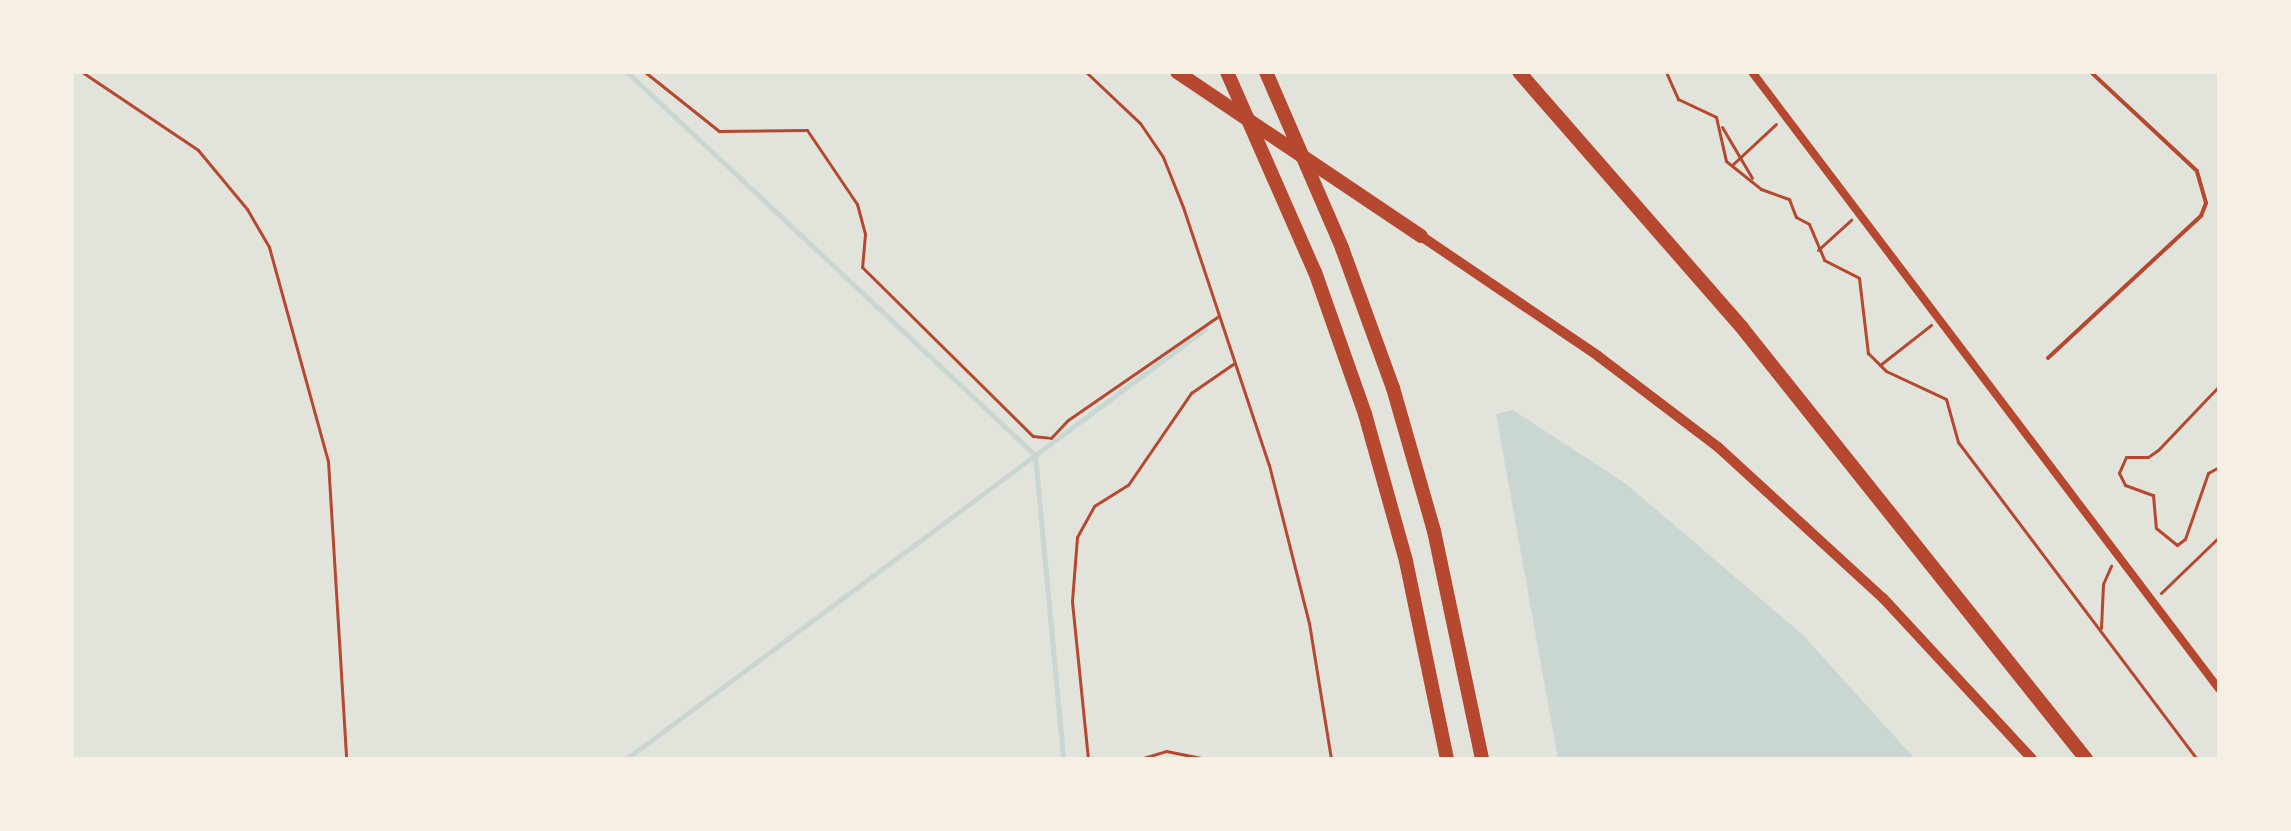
<!DOCTYPE html>
<html>
<head>
<meta charset="utf-8">
<style>
  body { margin:0 }
  #map { position:relative; width:2291px; height:831px; overflow:hidden; background:#f6efe4; font-family:"Titillium Web",sans-serif }
  div>[style] { position:absolute }
  .green>* { inset:0; background:#e2e4dc; transform-origin:0 0 }
  .water>* { inset:0; background:#c9d6d2 }
  .stream>* { height:5px; margin:-2.5px; padding:0 2.5px; transform-origin:2.5px; border-radius:2.5px; background:#c9d6d2 }
  .path>* { height:3px; margin:-1.5px; padding:0 1.5px; transform-origin:1.5px; border-radius:1.5px; background:#b5482f }
  .service>* { height:4px; margin:-2px; padding:0 2px; transform-origin:2px; border-radius:2px; background:#b5482f }
  .minor>* { height:8px; margin:-4px; padding:0 4px; transform-origin:4px; border-radius:4px; background:#b5482f }
  .tertiary>* { height:10px; margin:-5px; padding:0 5px; transform-origin:5px; border-radius:5px; background:#b5482f }
  .motorway>* { height:14px; margin:-7px; padding:0 7px; transform-origin:7px; border-radius:7px; background:#b5482f }
  span { translate:-50% -50%; white-space:nowrap; text-align:center; line-height:1.15; -webkit-text-stroke:6px #f6efe4; paint-order:stroke }
  .frame { position:absolute; inset:0; border:74px solid #f6efe4; pointer-events:none }
</style>
</head>
<body>
<div id="map">
  <div class="green">
    <div style="left:72px;top:72px;width:2147px;height:687px"></div>
  </div>
  <div class="water">
    <div style="clip-path:polygon(1513px 410px,1626px 484px,1803px 635px,1915px 759px,1558px 759px,1496px 414px)"></div>
  </div>
  <div class="stream">
    <div style="left:627px;top:72px;width:560px;rotate:43.19deg"></div>
    <div style="left:1035px;top:455px;width:305px;rotate:84.7deg"></div>
    <div style="left:626px;top:759px;width:721px;rotate:-36.6deg"></div>
  </div>
  <div class="path">
    <div style="left:82px;top:72px;width:140px;rotate:33.9deg"></div>
    <div style="left:198px;top:150px;width:77px;rotate:50.3deg"></div>
    <div style="left:247px;top:209px;width:44px;rotate:59.9deg"></div>
    <div style="left:269px;top:247px;width:222px;rotate:74.6deg"></div>
    <div style="left:328px;top:461px;width:299px;rotate:86.5deg"></div>
    <div style="left:645px;top:72px;width:95px;rotate:38.6deg"></div>
    <div style="left:719px;top:131px;width:88px;rotate:-0.7deg"></div>
    <div style="left:807px;top:130px;width:89px;rotate:56deg"></div>
    <div style="left:857px;top:204px;width:31px;rotate:75deg"></div>
    <div style="left:865px;top:234px;width:33px;rotate:95deg"></div>
    <div style="left:862px;top:267px;width:240px;rotate:44.7deg"></div>
    <div style="left:1033px;top:436px;width:18px;rotate:6deg"></div>
    <div style="left:1051px;top:438px;width:25px;rotate:-47deg"></div>
    <div style="left:1068px;top:420px;width:183px;rotate:-34.6deg"></div>
    <div style="left:1086px;top:72px;width:74px;rotate:43.4deg"></div>
    <div style="left:1140px;top:123px;width:41px;rotate:55.9deg"></div>
    <div style="left:1163px;top:157px;width:54px;rotate:68.2deg"></div>
    <div style="left:1183px;top:207px;width:272px;rotate:71.6deg"></div>
    <div style="left:1269px;top:465px;width:163px;rotate:75.8deg"></div>
    <div style="left:1309px;top:623px;width:138px;rotate:80.8deg"></div>
    <div style="left:1666px;top:72px;width:30px;rotate:66deg"></div>
    <div style="left:1678px;top:99px;width:42px;rotate:25.3deg"></div>
    <div style="left:1716px;top:117px;width:45px;rotate:77.2deg"></div>
    <div style="left:1726px;top:161px;width:45px;rotate:38.7deg"></div>
    <div style="left:1761px;top:189px;width:30px;rotate:20deg"></div>
    <div style="left:1789px;top:199px;width:19px;rotate:69deg"></div>
    <div style="left:1796px;top:217px;width:15px;rotate:28deg"></div>
    <div style="left:1809px;top:224px;width:39px;rotate:67deg"></div>
    <div style="left:1824px;top:260px;width:39px;rotate:27deg"></div>
    <div style="left:1859px;top:278px;width:76px;rotate:83.2deg"></div>
    <div style="left:1868px;top:353px;width:25px;rotate:45deg"></div>
    <div style="left:1886px;top:371px;width:66px;rotate:25deg"></div>
    <div style="left:1946px;top:399px;width:45px;rotate:74.4deg"></div>
    <div style="left:1958px;top:442px;width:397px;rotate:53deg"></div>
    <div style="left:1722px;top:127px;width:59px;rotate:59.5deg"></div>
    <div style="left:1732px;top:165px;width:60px;rotate:-43deg"></div>
    <div style="left:1818px;top:250px;width:45px;rotate:-42.3deg"></div>
    <div style="left:1880px;top:365px;width:65px;rotate:-38.1deg"></div>
    <div style="left:2219px;top:386px;width:88px;rotate:133.6deg"></div>
    <div style="left:2158px;top:450px;width:12px;rotate:145deg"></div>
    <div style="left:2148px;top:457px;width:22px;rotate:180deg"></div>
    <div style="left:2126px;top:457px;width:17px;rotate:114deg"></div>
    <div style="left:2119px;top:473px;width:13px;rotate:63deg"></div>
    <div style="left:2125px;top:485px;width:30px;rotate:20deg"></div>
    <div style="left:2153px;top:495px;width:33px;rotate:85deg"></div>
    <div style="left:2156px;top:528px;width:27px;rotate:39deg"></div>
    <div style="left:2177px;top:545px;width:10px;rotate:-37deg"></div>
    <div style="left:2185px;top:539px;width:70px;rotate:-70.8deg"></div>
    <div style="left:2208px;top:473px;width:13px;rotate:-29deg"></div>
    <div style="left:2161px;top:593px;width:81px;rotate:-44deg"></div>
    <div style="left:2101px;top:628px;width:44px;rotate:-87.4deg"></div>
    <div style="left:2103px;top:584px;width:20px;rotate:-66deg"></div>
    <div style="left:1088px;top:759px;width:159px;rotate:-95.8deg"></div>
    <div style="left:1072px;top:601px;width:64px;rotate:-85.5deg"></div>
    <div style="left:1077px;top:537px;width:35px;rotate:-61deg"></div>
    <div style="left:1094px;top:506px;width:40px;rotate:-32deg"></div>
    <div style="left:1128px;top:485px;width:112px;rotate:-55.6deg"></div>
    <div style="left:1191px;top:393px;width:51px;rotate:-34.6deg"></div>
    <div style="left:1140px;top:759px;width:27px;rotate:-17deg"></div>
    <div style="left:1166px;top:751px;width:41px;rotate:11.3deg"></div>
    <div style="left:1227px;top:759px;width:7px"></div>
  </div>
  <div class="service">
    <div style="left:2048px;top:358px;width:209px;rotate:-42.9deg"></div>
    <div style="left:2201px;top:216px;width:14px;rotate:-69deg"></div>
    <div style="left:2206px;top:203px;width:33px;rotate:-106deg"></div>
    <div style="left:2197px;top:171px;width:145px;rotate:-137deg"></div>
  </div>
  <div class="minor">
    <div style="left:1752px;top:72px;width:774px;rotate:52.88deg"></div>
  </div>
  <div class="tertiary">
    <div style="left:1421px;top:236px;width:214px;rotate:34.1deg"></div>
    <div style="left:1598px;top:356px;width:151px;rotate:37.2deg"></div>
    <div style="left:1718px;top:447px;width:224px;rotate:42.5deg"></div>
    <div style="left:1883px;top:598px;width:219px;rotate:47.2deg"></div>
  </div>
  <div class="motorway">
    <div style="left:1177px;top:72px;width:294px;rotate:33.9deg"></div>
    <div style="left:1227px;top:72px;width:219px;rotate:66.3deg"></div>
    <div style="left:1315px;top:272px;width:151px;rotate:70.6deg"></div>
    <div style="left:1365px;top:414px;width:153px;rotate:74.4deg"></div>
    <div style="left:1406px;top:561px;width:202px;rotate:78.3deg"></div>
    <div style="left:1266px;top:72px;width:192px;rotate:66.6deg"></div>
    <div style="left:1342px;top:248px;width:149px;rotate:70deg"></div>
    <div style="left:1393px;top:388px;width:149px;rotate:74deg"></div>
    <div style="left:1434px;top:531px;width:233px;rotate:78.1deg"></div>
    <div style="left:1519px;top:72px;width:341px;rotate:48.9deg"></div>
    <div style="left:1743px;top:329px;width:550px;rotate:51.42deg"></div>
  </div>
  <div class="frame"></div>
</div>
</body>
</html>
